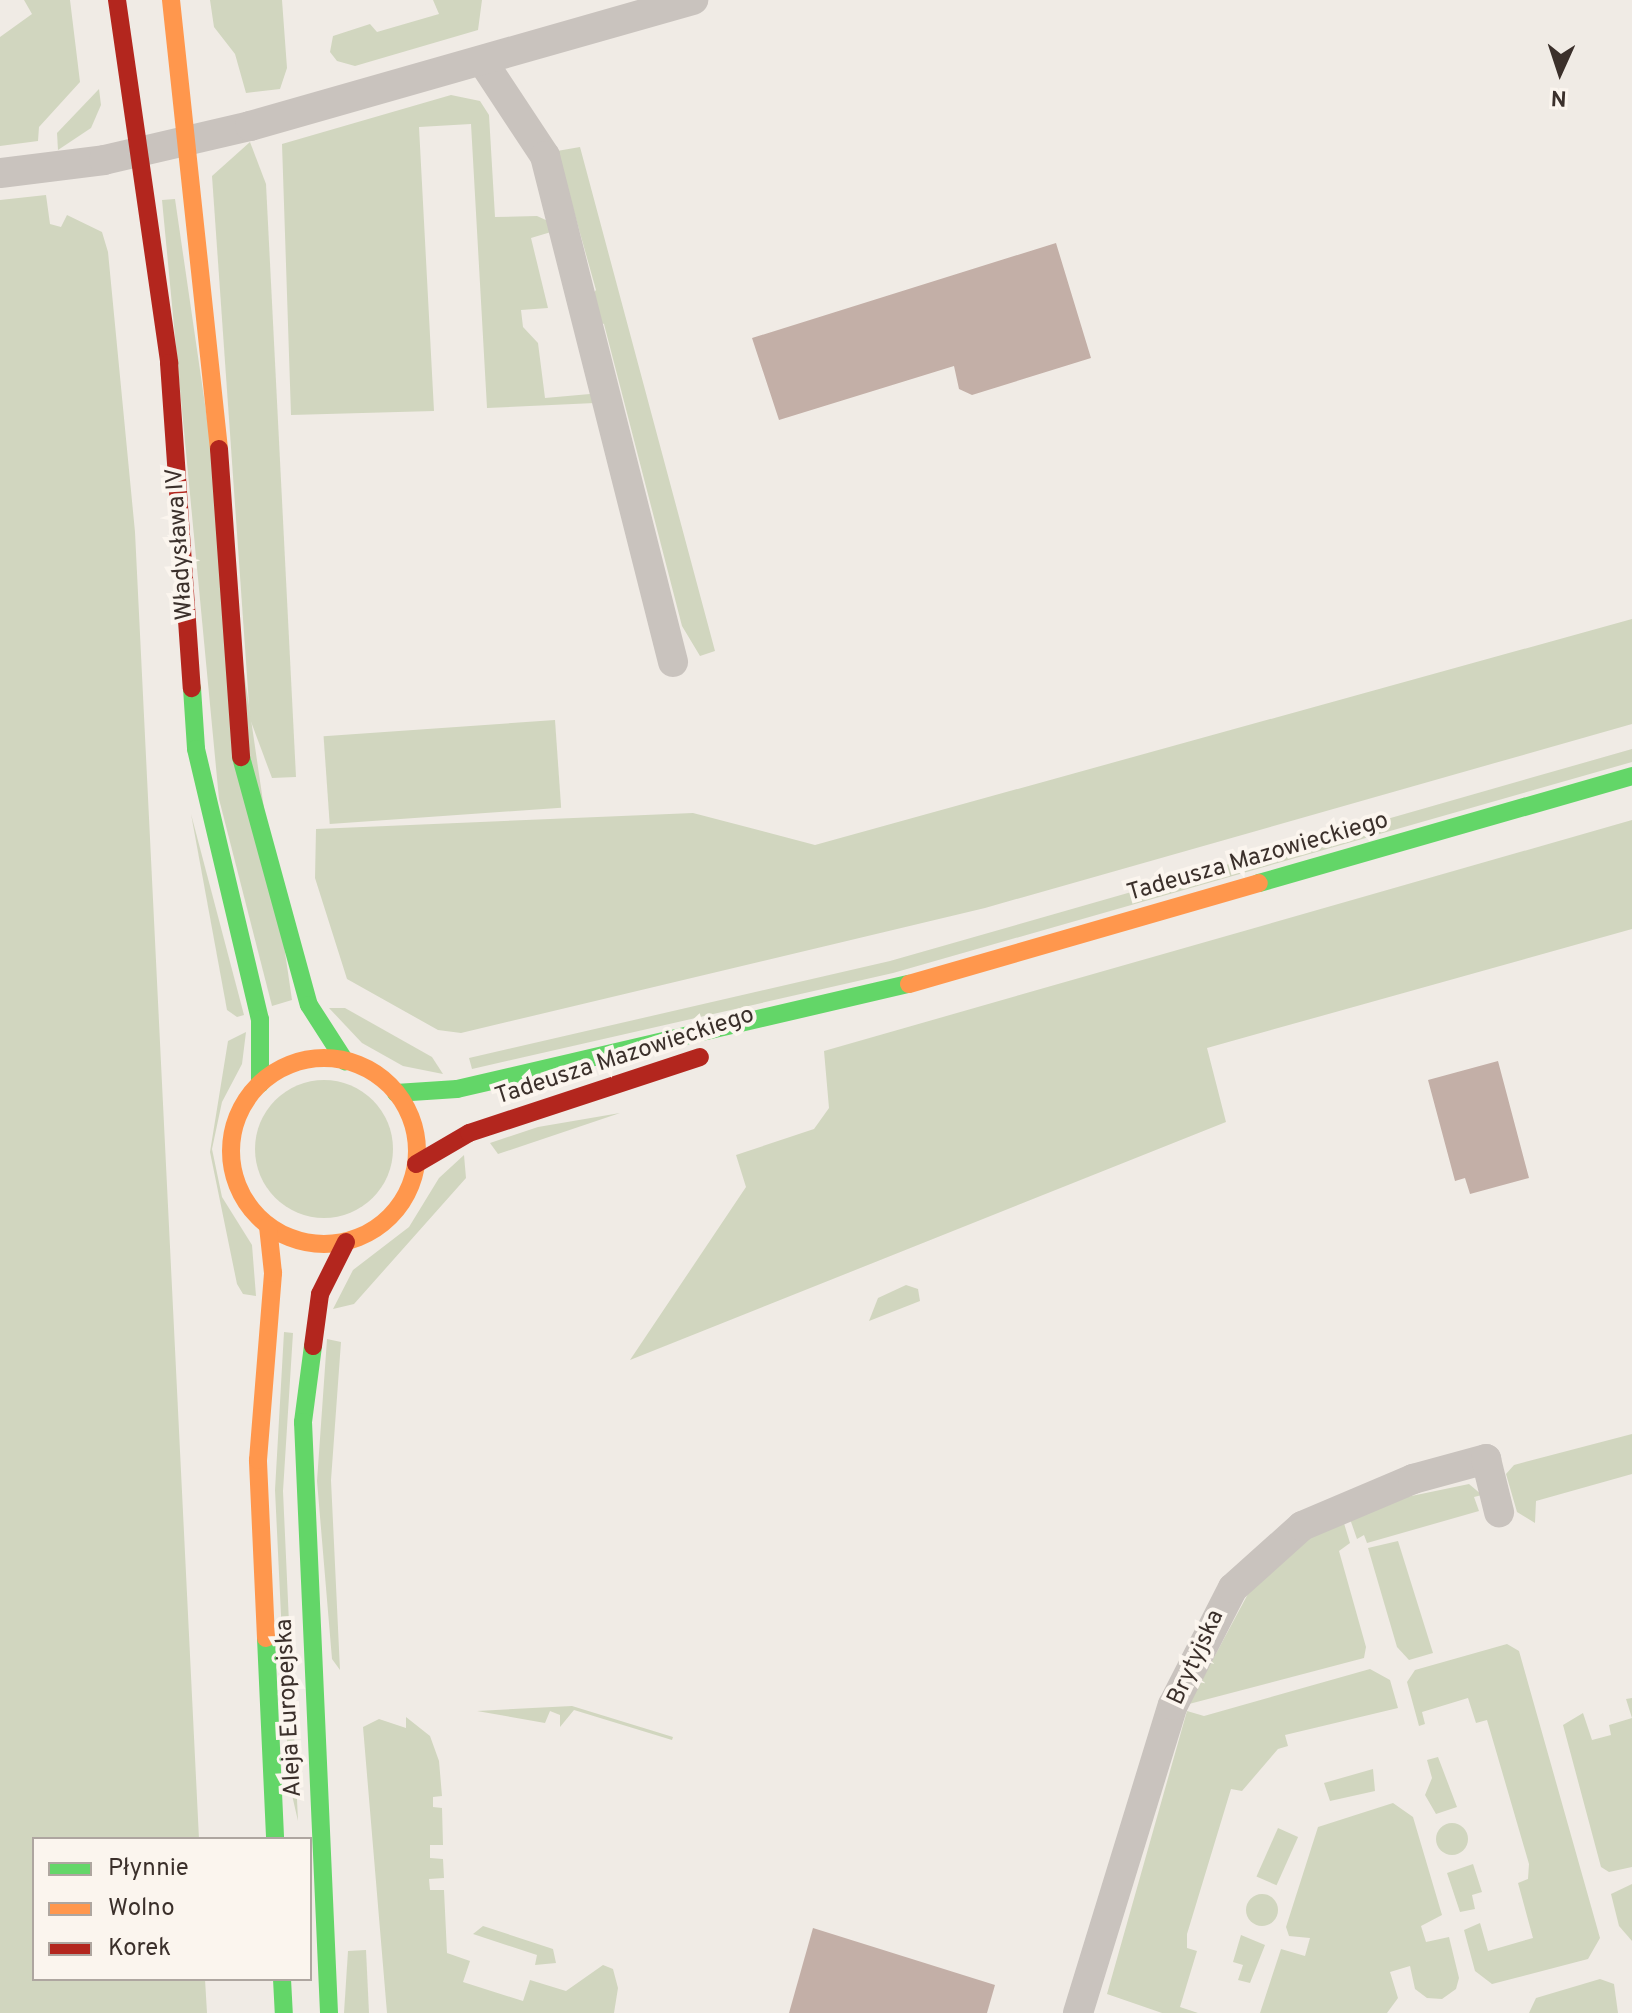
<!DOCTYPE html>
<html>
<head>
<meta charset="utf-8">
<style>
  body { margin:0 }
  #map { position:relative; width:1632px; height:2013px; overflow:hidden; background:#f0ebe5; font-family:Overpass,sans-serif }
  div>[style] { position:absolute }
  .green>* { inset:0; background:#d1d6bf; transform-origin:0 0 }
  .round { border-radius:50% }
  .building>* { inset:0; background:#c3afa7 }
  .street>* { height:30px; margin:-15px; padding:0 15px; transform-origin:15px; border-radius:15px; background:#c9c3be }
  .fast>* { height:18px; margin:-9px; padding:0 9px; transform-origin:9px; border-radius:9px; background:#63d668 }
  .slow>* { height:18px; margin:-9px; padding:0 9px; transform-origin:9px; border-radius:9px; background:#ff974d }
  .slow>.ring { margin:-9px; padding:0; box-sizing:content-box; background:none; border:18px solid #ff974d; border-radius:50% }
  .jam>* { height:18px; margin:-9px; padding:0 9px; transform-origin:9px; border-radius:9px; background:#b3261e }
  span { translate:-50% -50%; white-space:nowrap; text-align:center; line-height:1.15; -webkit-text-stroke:8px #fbf5ee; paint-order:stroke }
  .street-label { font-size:24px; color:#3b302b }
  .legend { position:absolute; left:32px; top:1837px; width:280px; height:144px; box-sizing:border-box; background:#fbf5ee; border:2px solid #aea6a0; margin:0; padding:10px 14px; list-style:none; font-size:24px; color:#3b302b }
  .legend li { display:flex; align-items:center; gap:16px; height:40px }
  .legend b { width:40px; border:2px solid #aea6a0 }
  .north { position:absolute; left:1520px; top:32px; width:80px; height:80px; -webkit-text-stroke:6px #fbf5ee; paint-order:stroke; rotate:183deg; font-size:22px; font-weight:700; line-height:32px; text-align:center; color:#3b302b }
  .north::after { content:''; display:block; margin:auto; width:28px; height:36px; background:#3b302b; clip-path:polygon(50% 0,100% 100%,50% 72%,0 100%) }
</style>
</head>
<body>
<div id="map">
  <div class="green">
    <div style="clip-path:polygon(24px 0,70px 0,80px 82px,39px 127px,38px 141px,0 146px,0 37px,32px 14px)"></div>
    <div style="clip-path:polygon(210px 0,282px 0,287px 68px,280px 89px,246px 93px,235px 54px,214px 27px)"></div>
    <div style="clip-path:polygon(433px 0,482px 0,478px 30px,355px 66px,337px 61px,330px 52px,333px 36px,370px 24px,377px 32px,439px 14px)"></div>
    <div style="clip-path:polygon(99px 89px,101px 105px,91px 128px,58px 150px,57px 133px)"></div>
    <div style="clip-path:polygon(451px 95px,480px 101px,489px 115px,495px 217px,537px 216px,548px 221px,551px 232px,531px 238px,548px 308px,521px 310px,523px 327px,538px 343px,545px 398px,590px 394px,595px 403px,487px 408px,471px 124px,419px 127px,434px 411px,291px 415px,282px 144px)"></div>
    <div style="clip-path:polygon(250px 142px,266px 184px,296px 777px,272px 778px,250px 719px,212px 176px)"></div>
    <div style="clip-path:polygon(580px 147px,715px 651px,700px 656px,682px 626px,604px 324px,596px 321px,590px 297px,596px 290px,557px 151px)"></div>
    <div style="clip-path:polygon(46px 195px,50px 224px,61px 227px,67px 215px,102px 232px,108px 252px,135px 532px,199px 1839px,34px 1839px,34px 1979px,205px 1979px,207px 2013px,0 2013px,0 200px)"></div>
    <div style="clip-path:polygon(175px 199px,292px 1000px,272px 1006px,219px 799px,162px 200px)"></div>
    <div style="clip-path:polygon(1632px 619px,1632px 724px,985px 908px,461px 1033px,438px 1030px,347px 979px,315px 878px,316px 829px,693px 813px,815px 845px)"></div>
    <div style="left:555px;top:720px;width:88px;height:232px;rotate:86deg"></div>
    <div style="clip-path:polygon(1632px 749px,1632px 762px,893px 973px,472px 1069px,469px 1058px,890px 961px)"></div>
    <div style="clip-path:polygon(191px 814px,244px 1015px,237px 1017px,227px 1010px)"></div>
    <div style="clip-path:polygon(1632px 820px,1632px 929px,1207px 1048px,1226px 1122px,630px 1360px,746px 1187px,736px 1155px,814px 1129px,829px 1108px,824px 1051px)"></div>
    <div style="clip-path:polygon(329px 1008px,345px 1008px,432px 1057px,443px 1074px,403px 1066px,362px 1043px)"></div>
    <div style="clip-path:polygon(246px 1032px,242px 1064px,222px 1102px,212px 1149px,222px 1197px,252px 1245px,256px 1296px,243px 1294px,237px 1284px,210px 1152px,228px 1041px)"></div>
    <div class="round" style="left:255px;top:1080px;width:138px;height:138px"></div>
    <div style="clip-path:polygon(620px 1113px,498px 1154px,490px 1143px,538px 1127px)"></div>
    <div style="clip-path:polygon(464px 1155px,466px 1178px,354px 1304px,333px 1309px,353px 1270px,409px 1227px,439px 1178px)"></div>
    <div style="clip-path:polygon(906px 1285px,918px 1289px,920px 1301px,869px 1321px,878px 1298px)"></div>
    <div style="clip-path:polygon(284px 1332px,293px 1333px,283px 1491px,298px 1821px,289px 1782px,275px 1490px)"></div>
    <div style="clip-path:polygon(327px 1339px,341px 1342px,331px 1480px,340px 1670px,332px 1659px,317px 1481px)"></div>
    <div style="clip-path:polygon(1632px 1434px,1632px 1474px,1536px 1501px,1535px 1523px,1517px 1512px,1506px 1474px,1514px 1465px)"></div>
    <div style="clip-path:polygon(1469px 1484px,1482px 1495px,1474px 1497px,1479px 1511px,1367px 1543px,1364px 1535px,1357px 1539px,1350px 1519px,1397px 1499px)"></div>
    <div style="clip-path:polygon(1343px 1520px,1350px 1543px,1339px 1551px,1366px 1647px,1364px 1658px,1189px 1704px,1249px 1592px,1305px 1541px)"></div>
    <div style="clip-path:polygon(1398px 1541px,1433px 1653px,1409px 1660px,1397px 1647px,1368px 1548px)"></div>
    <div style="clip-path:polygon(1507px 1644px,1519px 1651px,1600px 1938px,1588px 1959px,1492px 1984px,1475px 1971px,1464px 1930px,1480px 1923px,1488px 1951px,1533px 1938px,1518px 1883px,1528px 1879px,1529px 1864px,1487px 1720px,1476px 1723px,1468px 1698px,1422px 1712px,1425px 1724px,1419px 1726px,1407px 1682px,1415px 1670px)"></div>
    <div style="clip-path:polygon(1370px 1669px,1390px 1680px,1398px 1708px,1285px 1735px,1288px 1746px,1278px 1749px,1242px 1791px,1231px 1789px,1187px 1934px,1187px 1948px,1197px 1951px,1180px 2007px,1198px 2013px,1162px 2013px,1107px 1994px,1187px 1711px,1204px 1716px)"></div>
    <div style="clip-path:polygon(1632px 1698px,1632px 1867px,1609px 1872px,1601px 1867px,1563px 1725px,1583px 1713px,1592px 1740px,1611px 1735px,1609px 1725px,1632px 1718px,1626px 1699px)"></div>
    <div style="clip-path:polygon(572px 1706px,673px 1737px,672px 1740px,574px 1710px,560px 1727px,560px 1715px,550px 1711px,545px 1723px,477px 1711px)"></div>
    <div style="clip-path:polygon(406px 1717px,430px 1736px,439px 1761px,442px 1796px,433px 1797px,433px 1807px,442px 1808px,443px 1845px,430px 1845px,430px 1858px,443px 1859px,444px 1878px,429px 1879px,430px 1890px,444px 1890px,447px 1953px,470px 1961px,463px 1982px,523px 2001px,530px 1980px,566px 1991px,603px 1965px,613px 1969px,618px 1988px,614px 2013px,387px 2013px,363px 1727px,379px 1719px,406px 1728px)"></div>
    <div style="clip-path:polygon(1438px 1757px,1457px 1807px,1436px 1814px,1425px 1795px,1432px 1778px,1427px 1760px)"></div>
    <div style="clip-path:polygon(1373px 1769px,1375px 1791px,1330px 1801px,1324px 1783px)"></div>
    <div style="clip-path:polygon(1393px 1803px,1413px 1817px,1442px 1915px,1421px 1926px,1426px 1942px,1449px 1937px,1459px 1978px,1456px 1989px,1442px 1999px,1427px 1998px,1415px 1989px,1410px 1966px,1390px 1972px,1398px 1998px,1387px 2013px,1260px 2013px,1281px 1949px,1305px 1956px,1310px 1938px,1289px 1936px,1286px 1927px,1318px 1827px)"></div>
    <div class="round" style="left:1436px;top:1823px;width:32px;height:32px"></div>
    <div style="left:1278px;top:1828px;width:22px;height:53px;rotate:24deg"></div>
    <div style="clip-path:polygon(1473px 1864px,1482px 1892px,1472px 1895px,1475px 1909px,1460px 1912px,1447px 1873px)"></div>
    <div style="clip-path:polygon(1632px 1884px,1632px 1941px,1619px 1926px,1611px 1894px)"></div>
    <div class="round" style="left:1246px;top:1894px;width:32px;height:32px"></div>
    <div style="clip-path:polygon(483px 1926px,553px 1949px,556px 1963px,535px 1965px,537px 1955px,473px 1934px)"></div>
    <div style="clip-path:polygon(1241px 1935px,1265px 1945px,1250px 1983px,1238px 1980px,1243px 1965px,1233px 1962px)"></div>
    <div style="clip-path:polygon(366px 1950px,369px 2013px,344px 2013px,348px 1951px)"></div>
    <div style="clip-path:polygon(1600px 1979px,1614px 1984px,1618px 2013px,1529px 2013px,1536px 1998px)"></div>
  </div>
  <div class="building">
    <div style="clip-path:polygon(1056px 243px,1091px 358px,972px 395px,959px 389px,954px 366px,779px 420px,752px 338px)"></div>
    <div style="clip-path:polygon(1498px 1061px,1529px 1178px,1470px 1194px,1465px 1178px,1455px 1181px,1428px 1080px)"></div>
    <div style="clip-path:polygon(813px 1928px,995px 1985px,987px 2013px,789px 2013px)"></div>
  </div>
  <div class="street">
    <div style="left:483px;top:62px;width:113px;rotate:56.6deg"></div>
    <div style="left:545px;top:156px;width:522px;rotate:75.8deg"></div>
    <div style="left:0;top:173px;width:105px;rotate:-7.1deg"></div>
    <div style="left:104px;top:160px;width:150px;rotate:-13.1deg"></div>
    <div style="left:250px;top:126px;width:461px;rotate:-15.9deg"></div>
    <div style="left:1078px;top:2013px;width:322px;rotate:-72.9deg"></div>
    <div style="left:1173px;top:1705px;width:131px;rotate:-62.9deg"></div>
    <div style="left:1233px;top:1588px;width:93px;rotate:-41.9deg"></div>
    <div style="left:1302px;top:1526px;width:121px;rotate:-22.9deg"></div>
    <div style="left:1413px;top:1479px;width:76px;rotate:-15.3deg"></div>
    <div style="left:1486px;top:1459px;width:55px;rotate:76.2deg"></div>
  </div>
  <div class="fast">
    <div style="left:192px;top:688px;width:61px;rotate:86.2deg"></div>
    <div style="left:196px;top:749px;width:277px;rotate:76.7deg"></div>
    <div style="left:260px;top:1019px;width:65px;rotate:90deg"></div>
    <div style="left:241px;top:757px;width:257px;rotate:74.7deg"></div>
    <div style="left:309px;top:1005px;width:67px;rotate:57.3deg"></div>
    <div style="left:1259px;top:883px;width:388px;rotate:-16deg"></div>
    <div style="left:396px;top:1093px;width:61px;rotate:-3.8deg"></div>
    <div style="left:457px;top:1089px;width:464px;rotate:-13.1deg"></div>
    <div style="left:313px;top:1346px;width:77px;rotate:97.5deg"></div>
    <div style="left:303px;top:1422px;width:592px;rotate:87.48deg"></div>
    <div style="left:266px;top:1638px;width:201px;rotate:87.4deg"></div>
    <div style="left:282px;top:1979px;width:34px;rotate:87deg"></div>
  </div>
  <div class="slow">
    <div style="left:171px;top:0;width:452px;rotate:83.9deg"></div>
    <div style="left:909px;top:984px;width:364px;rotate:-16.1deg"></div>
    <div class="ring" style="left:231px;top:1058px;width:168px;height:168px"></div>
    <div style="left:266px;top:1638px;width:178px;rotate:-92.6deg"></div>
    <div style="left:258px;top:1460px;width:188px;rotate:-85.4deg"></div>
    <div style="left:273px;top:1273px;width:47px;rotate:-96.1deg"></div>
  </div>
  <div class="jam">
    <div style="left:117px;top:0;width:367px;rotate:81.8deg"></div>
    <div style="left:169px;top:363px;width:326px;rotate:86deg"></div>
    <div style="left:219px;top:449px;width:309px;rotate:85.9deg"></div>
    <div style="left:416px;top:1164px;width:61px;rotate:-30.3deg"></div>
    <div style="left:469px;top:1133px;width:243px;rotate:-18.2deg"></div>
    <div style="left:313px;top:1346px;width:52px;rotate:-82.3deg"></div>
    <div style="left:320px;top:1294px;width:58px;rotate:-63.4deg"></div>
  </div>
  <div class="street-label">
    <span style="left:181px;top:544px;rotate:-94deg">Władysława IV</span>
    <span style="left:1258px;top:858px;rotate:-16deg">Tadeusza Mazowieckiego</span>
    <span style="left:625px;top:1057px;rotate:-18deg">Tadeusza Mazowieckiego</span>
    <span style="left:1197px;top:1658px;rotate:-65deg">Brytyjska</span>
    <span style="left:290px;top:1708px;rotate:-93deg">Aleja Europejska</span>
  </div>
  <ul class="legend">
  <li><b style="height:10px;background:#63d668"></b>Płynnie</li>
  <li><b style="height:10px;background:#ff974d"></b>Wolno</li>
  <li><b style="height:10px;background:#b3261e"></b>Korek</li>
  </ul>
  <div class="north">N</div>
</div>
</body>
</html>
